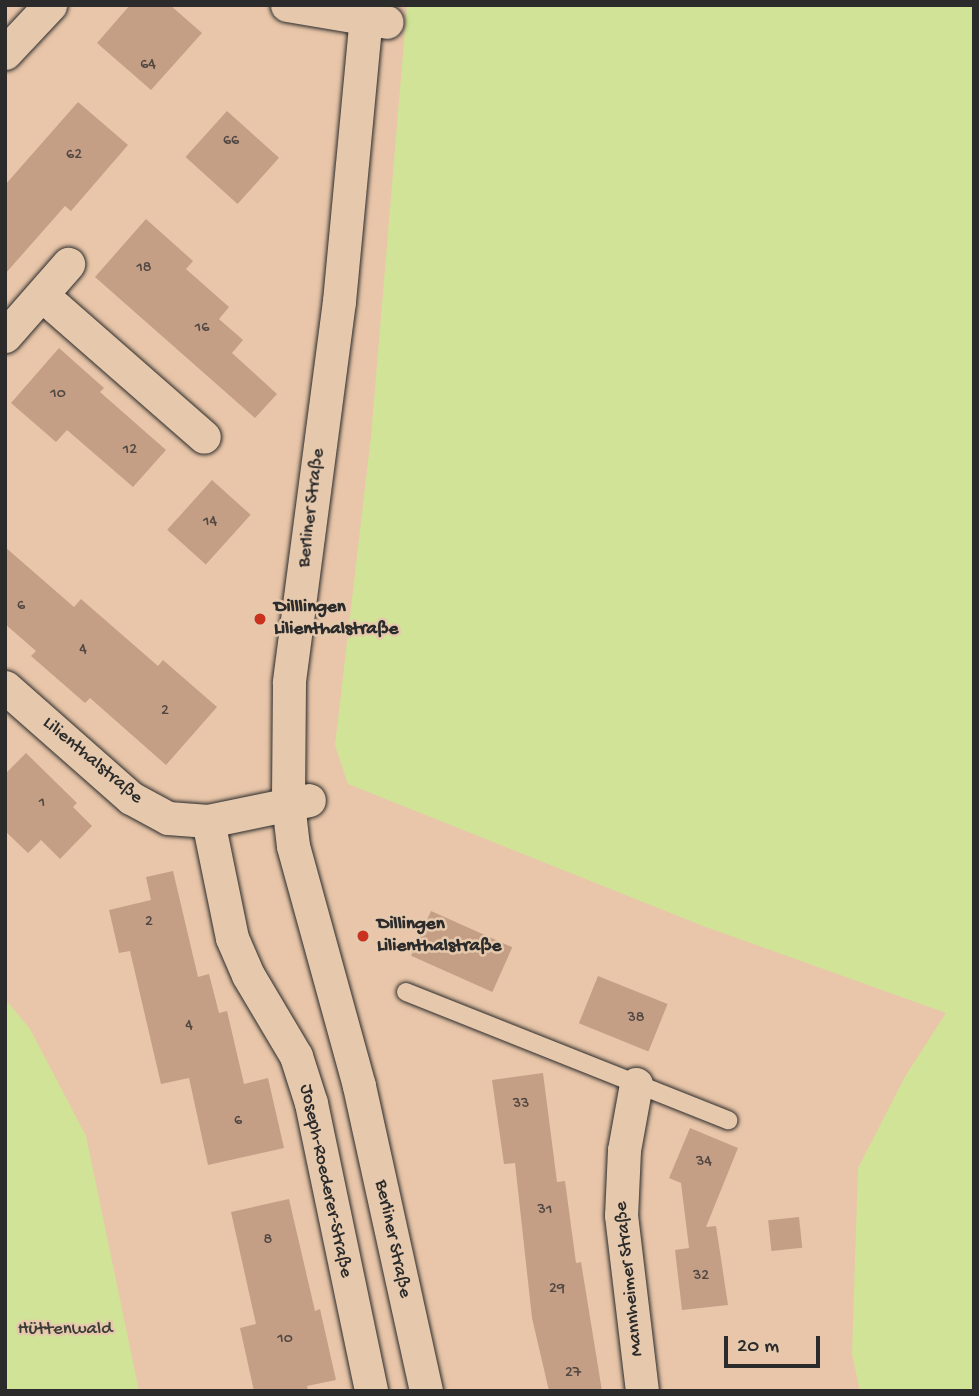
<!DOCTYPE html>
<html>
<head>
<meta charset="utf-8">
<style>
  body { margin:0 }
  #map { position:relative; width:979px; height:1396px; overflow:hidden; background:#e9c6a9; font-family:"Gochi Hand",sans-serif }
  div>[style] { position:absolute }
  .green>* { inset:0; background:#d1e397 }
  .building>* { inset:0; background:#c59e86; transform-origin:0 0 }
  .roads { filter:drop-shadow(0 0 2px #2b2b2b) drop-shadow(0 0 2px #2b2b2b) }
  .lane>* { height:18px; margin:-9px; padding:0 9px; transform-origin:9px; border-radius:9px; background:#e6c9ad }
  .street>* { height:33px; margin:-16.5px; padding:0 16.5px; transform-origin:16.5px; border-radius:16.5px; background:#e6c9ad }
  .dots>* { width:19px; height:19px; translate:-50% -50%; box-sizing:border-box; border:4px solid #e6c9ad; border-radius:50% }
  span { translate:-50% -50%; white-space:nowrap; text-align:center; line-height:1.15; -webkit-text-stroke:5px #e6c9ad; paint-order:stroke }
  .number-label { font-size:16px; color:#524842 }
  .number-label span { -webkit-text-stroke-width:0 }
  .street-label { font-size:19px; color:#2b2b2b }
  .poi-label { font-size:19px; color:#2b2b2b; font-weight:700 }
  .left { translate:0 -50%; text-align:left }
  .park-label { font-size:19px; color:#3c3d36 }
  .frame { position:absolute; inset:0; border:7px solid #2b2b2b; pointer-events:none }
  .scale { position:absolute; left:724px; top:1336px; width:96px; height:32px; box-sizing:border-box; border:4px solid #2b2b2b; border-top:0; padding-left:9px; font-size:21px; line-height:24px; white-space:nowrap; color:#2b2b2b; -webkit-text-stroke:5px #e6c9ad; paint-order:stroke }
</style>
</head>
<body>
<div id="map">
  <div class="green">
    <div style="clip-path:polygon(407px 5px,974px 5px,974px 1391px,860px 1391px,852px 1354px,858px 1168px,906px 1075px,946px 1013px,703px 926px,348px 784px,335px 745px,371px 436px)"></div>
    <div style="clip-path:polygon(5px 999px,30px 1029px,86px 1136px,139px 1391px,5px 1391px)"></div>
  </div>
  <div class="building">
    <div style="clip-path:polygon(130px 5px,170px 5px,202px 33px,151px 90px,97px 43px)"></div>
    <div style="clip-path:polygon(78px 102px,128px 145px,71px 211px,65px 206px,5px 274px,5px 185px)"></div>
    <div style="left:227px;top:111px;width:70px;height:62px;rotate:42deg"></div>
    <div style="clip-path:polygon(146px 219px,193px 261px,186px 269px,229px 307px,219px 319px,243px 340px,232px 353px,277px 394px,255px 418px,95px 277px)"></div>
    <div style="clip-path:polygon(59px 348px,104px 388px,100px 392px,166px 450px,133px 487px,67px 430px,56px 442px,11px 403px)"></div>
    <div style="left:212px;top:480px;width:52px;height:67px;rotate:42deg"></div>
    <div style="clip-path:polygon(5px 547px,74px 607px,81px 599px,158px 666px,163px 660px,217px 707px,166px 765px,90px 698px,85px 703px,31px 656px,36px 651px,5px 624px)"></div>
    <div style="clip-path:polygon(26px 753px,77px 803px,73px 807px,92px 826px,60px 859px,41px 840px,28px 853px,5px 831px,5px 774px)"></div>
    <div style="clip-path:polygon(173px 871px,198px 977px,209px 974px,219px 1013px,227px 1011px,244px 1084px,268px 1078px,284px 1148px,208px 1165px,189px 1078px,161px 1084px,130px 951px,119px 953px,109px 910px,151px 900px,146px 877px)"></div>
    <div style="left:431px;top:911px;width:89px;height:49px;rotate:24deg"></div>
    <div style="left:598px;top:976px;width:75px;height:51px;rotate:22deg"></div>
    <div style="clip-path:polygon(543px 1073px,557px 1182px,565px 1181px,576px 1263px,581px 1262px,602px 1391px,549px 1391px,532px 1318px,515px 1163px,504px 1164px,492px 1080px)"></div>
    <div style="clip-path:polygon(690px 1128px,738px 1148px,706px 1227px,716px 1226px,728px 1305px,682px 1310px,675px 1250px,689px 1248px,681px 1183px,669px 1178px)"></div>
    <div style="clip-path:polygon(289px 1199px,315px 1311px,320px 1309px,336px 1380px,307px 1386px,308px 1391px,254px 1391px,240px 1328px,256px 1324px,231px 1212px)"></div>
    <div style="left:799px;top:1217px;width:31px;height:31px;rotate:84deg"></div>
  </div>
  <div class="roads">
    <div class="lane">
      <div style="left:406px;top:992px;width:347px;rotate:21.7deg"></div>
    </div>
    <div class="street">
      <div style="left:287px;top:5px;width:101px;rotate:9.6deg"></div>
      <div style="left:367px;top:5px;width:297px;rotate:95.4deg"></div>
      <div style="left:339px;top:301px;width:385px;rotate:97.5deg"></div>
      <div style="left:289px;top:683px;width:120px;rotate:90.5deg"></div>
      <div style="left:288px;top:803px;width:43px;rotate:83.4deg"></div>
      <div style="left:293px;top:846px;width:249px;rotate:74.6deg"></div>
      <div style="left:359px;top:1086px;width:312px;rotate:77.6deg"></div>
      <div style="left:5px;top:53px;width:66px;rotate:-46.8deg"></div>
      <div style="left:42px;top:295px;width:215px;rotate:41.2deg"></div>
      <div style="left:5px;top:336px;width:96px;rotate:-48.8deg"></div>
      <div style="left:5px;top:687px;width:168px;rotate:41.4deg"></div>
      <div style="left:131px;top:798px;width:42px;rotate:28.4deg"></div>
      <div style="left:168px;top:818px;width:40px;rotate:4.3deg"></div>
      <div style="left:208px;top:821px;width:103px;rotate:-11.7deg"></div>
      <div style="left:208px;top:821px;width:119px;rotate:78.4deg"></div>
      <div style="left:232px;top:938px;width:40px;rotate:66.6deg"></div>
      <div style="left:248px;top:975px;width:94px;rotate:59.3deg"></div>
      <div style="left:296px;top:1056px;width:49px;rotate:72.3deg"></div>
      <div style="left:311px;top:1103px;width:294px;rotate:78.2deg"></div>
      <div style="left:636px;top:1084px;width:67px;rotate:100.3deg"></div>
      <div style="left:624px;top:1150px;width:65px;rotate:92.6deg"></div>
      <div style="left:621px;top:1215px;width:177px;rotate:83.2deg"></div>
    </div>
  </div>
  <div class="dots">
    <div style="left:260px;top:619px;background:#c8321e"></div>
    <div style="left:363px;top:936px;background:#c8321e"></div>
  </div>
  <div class="number-label">
    <span style="left:148px;top:66px">64</span>
    <span style="left:231px;top:142px">66</span>
    <span style="left:74px;top:156px">62</span>
    <span style="left:144px;top:269px">18</span>
    <span style="left:202px;top:329px">16</span>
    <span style="left:58px;top:395px">10</span>
    <span style="left:130px;top:451px">12</span>
    <span style="left:210px;top:523px">14</span>
    <span style="left:21px;top:607px">6</span>
    <span style="left:83px;top:651px">4</span>
    <span style="left:165px;top:712px">2</span>
    <span style="left:42px;top:804px">1</span>
    <span style="left:149px;top:923px">2</span>
    <span style="left:636px;top:1019px">38</span>
    <span style="left:189px;top:1027px">4</span>
    <span style="left:521px;top:1105px">33</span>
    <span style="left:238px;top:1122px">6</span>
    <span style="left:704px;top:1163px">34</span>
    <span style="left:545px;top:1211px">31</span>
    <span style="left:268px;top:1241px">8</span>
    <span style="left:701px;top:1277px">32</span>
    <span style="left:557px;top:1290px">29</span>
    <span style="left:285px;top:1340px">10</span>
    <span style="left:573px;top:1374px">27</span>
  </div>
  <div class="street-label">
    <span style="left:312px;top:508px;rotate:-83deg">Berliner Straße</span>
    <span style="left:92px;top:761px;rotate:40deg">Lilienthalstraße</span>
    <span style="left:325px;top:1181px;rotate:78deg">Joseph-Roederer-Straße</span>
    <span style="left:392px;top:1239px;rotate:78deg">Berliner Straße</span>
    <span style="left:630px;top:1279px;rotate:-96deg">Mannheimer Straße</span>
  </div>
  <div class="poi-label">
    <span class="left" style="left:274px;top:619px">Dilllingen<br>Lilienthalstraße</span>
    <span class="left" style="left:377px;top:936px">Dillingen<br>Lilienthalstraße</span>
  </div>
  <div class="park-label">
    <span style="left:65px;top:1330px">Hüttenwald</span>
  </div>
  <div class="frame"></div>
  <div class="scale">20 m</div>
</div>
</body>
</html>
